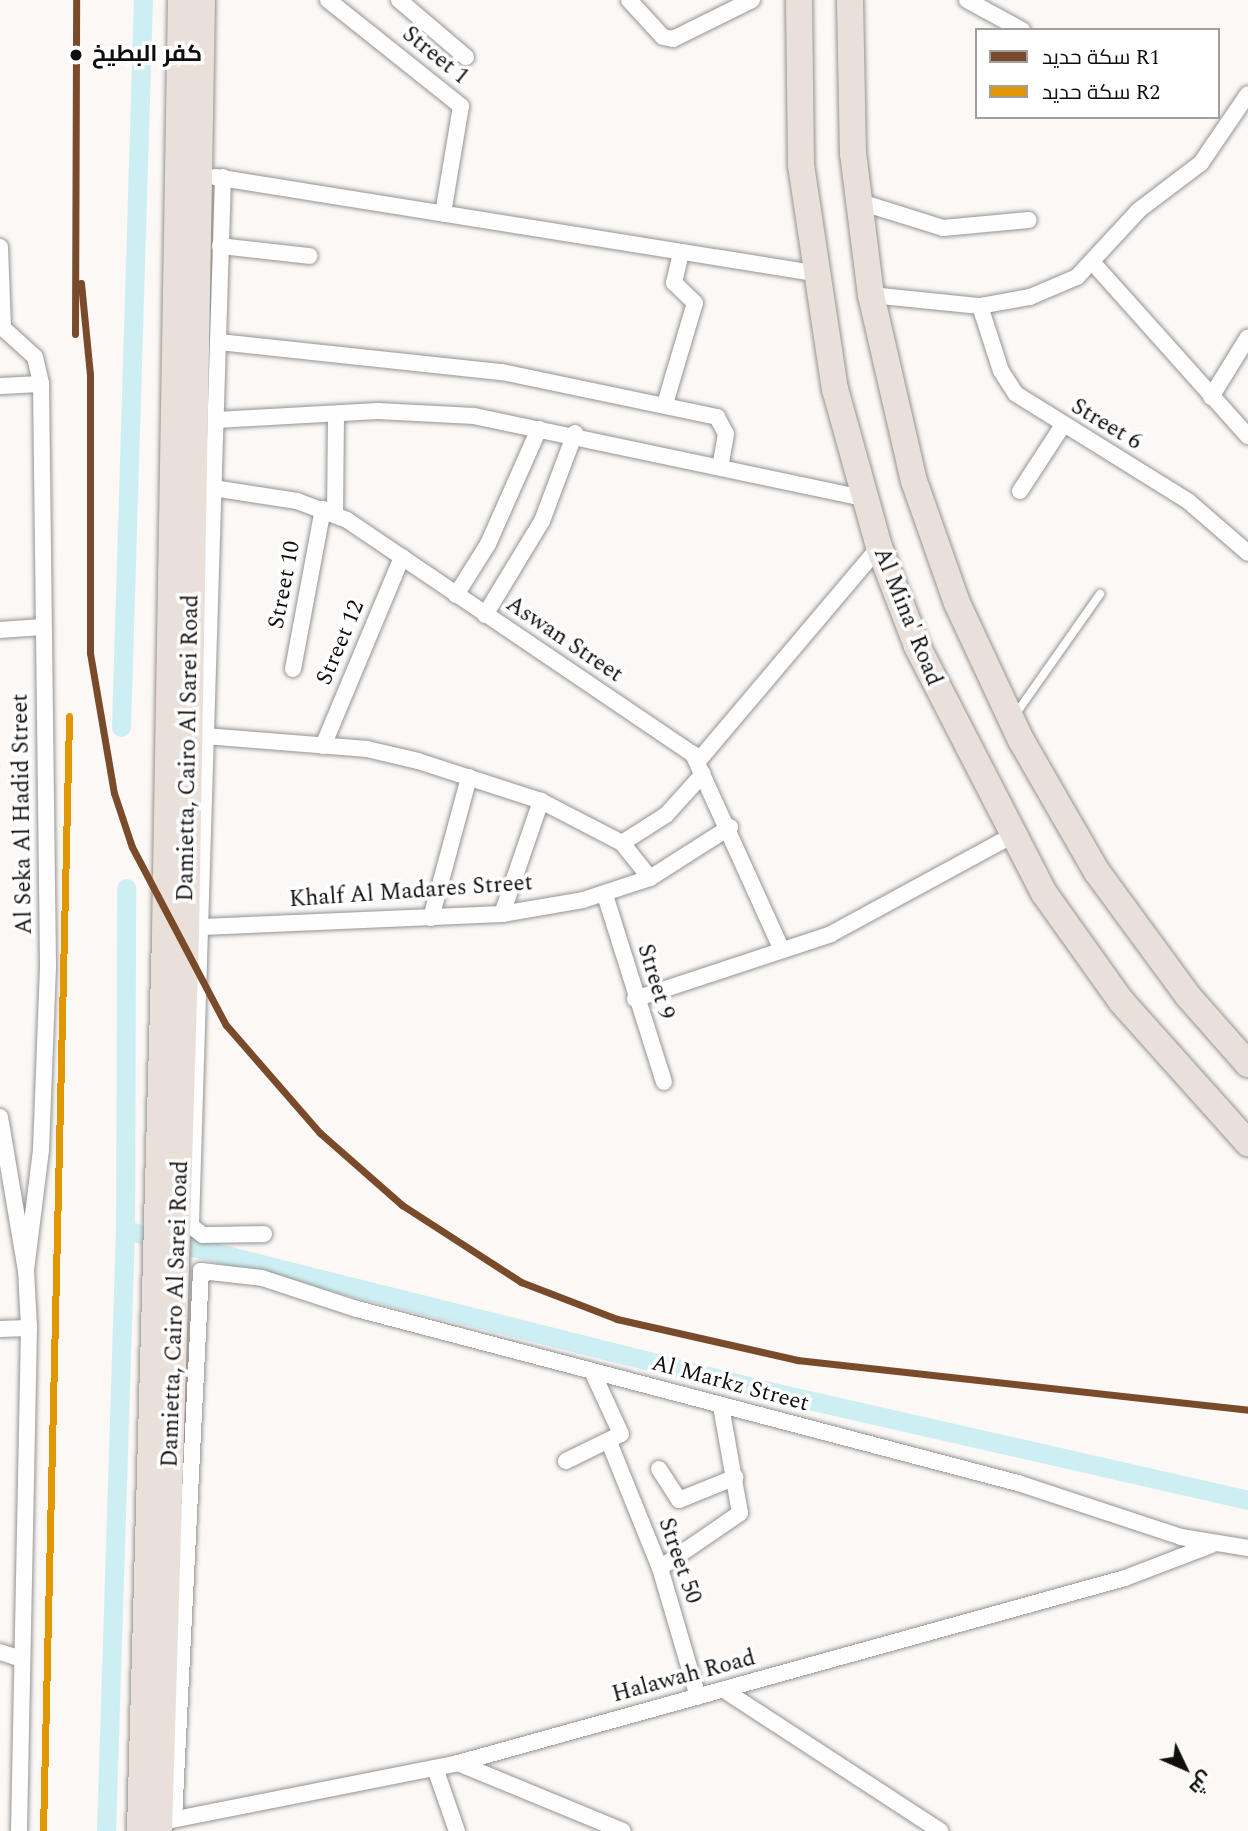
<!DOCTYPE html>
<html>
<head>
<meta charset="utf-8">
<style>
  body { margin:0 }
  #map { position:relative; width:1248px; height:1831px; overflow:hidden; background:#fbf8f5; font-family:Spectral,Cairo,serif }
  div>[style] { position:absolute }
  .canal>* { height:19px; margin:-9.5px; padding:0 9.5px; transform-origin:9.5px; border-radius:9.5px; background:#cdeff3 }
  .roads { filter:drop-shadow(0 0 2px #959493) drop-shadow(0 0 2px #959493) }
  .service>* { height:8px; margin:-4px; padding:0 4px; transform-origin:4px; border-radius:4px; background:#fefefe }
  .minor>* { height:16px; margin:-8px; padding:0 8px; transform-origin:8px; border-radius:8px; background:#fefefe }
  .trunk>* { height:26px; margin:-13px; padding:0 13px; transform-origin:13px; border-radius:13px; background:#eae0da }
  .rail-1>* { height:7px; margin:-3.5px; padding:0 3.5px; transform-origin:3.5px; border-radius:3.5px; background:#7a4b2a }
  .rail-2>* { height:7px; margin:-3.5px; padding:0 3.5px; transform-origin:3.5px; border-radius:3.5px; background:#e09702 }
  .dots>* { width:19px; height:19px; translate:-50% -50%; box-sizing:border-box; border:4px solid #fff; border-radius:50% }
  span { translate:-50% -50%; white-space:nowrap; text-align:center; line-height:1.15; -webkit-text-stroke:7px #fff; paint-order:stroke }
  .stop-label { font-size:23px; color:#0f0f0f; font-weight:700 }
  .left { translate:0 -50%; text-align:left }
  .street-label { font-size:23px; color:#0f0f0f }
  .legend { position:absolute; left:975px; top:28px; width:245px; height:91px; box-sizing:border-box; background:#fff; border:2px solid #9f9f9f; margin:0; padding:9px 12px; list-style:none; font-size:21px; color:#0f0f0f }
  .legend li { display:flex; align-items:center; gap:14px; height:35px }
  .legend b { width:35px; border:2px solid #9f9f9f }
  .north { position:absolute; left:1150px; top:1733px; width:70px; height:70px; -webkit-text-stroke:5px #fff; paint-order:stroke; rotate:134deg; font-size:19px; font-weight:700; line-height:28px; text-align:center; color:#0f0f0f }
  .north::after { content:''; display:block; margin:auto; width:24px; height:32px; background:#0f0f0f; clip-path:polygon(50% 0,100% 100%,50% 72%,0 100%) }
</style>
</head>
<body>
<div id="map">
  <div class="canal">
    <div style="left:121px;top:727px;width:727px;rotate:-88.27deg"></div>
    <div style="left:125px;top:1230px;width:668px;rotate:14.04deg"></div>
    <div style="left:773px;top:1392px;width:487px;rotate:12.8deg"></div>
    <div style="left:106px;top:1831px;width:601px;rotate:-88.19deg"></div>
    <div style="left:125px;top:1230px;width:342px;rotate:-89.8deg"></div>
  </div>
  <div class="roads">
    <div class="service">
      <div style="left:1015px;top:715px;width:148px;rotate:-54.9deg"></div>
    </div>
    <div class="minor">
      <div style="left:328px;top:0;width:170px;rotate:38.6deg"></div>
      <div style="left:461px;top:106px;width:109px;rotate:99.5deg"></div>
      <div style="left:399px;top:0;width:88px;rotate:40.4deg"></div>
      <div style="left:629px;top:0;width:50px;rotate:47.4deg"></div>
      <div style="left:663px;top:37px;width:10px;rotate:11deg"></div>
      <div style="left:673px;top:39px;width:88px;rotate:-26.3deg"></div>
      <div style="left:967px;top:0;width:63px;rotate:28.6deg"></div>
      <div style="left:215px;top:177px;width:607px;rotate:9.11deg"></div>
      <div style="left:223px;top:177px;width:1049px;rotate:91.75deg"></div>
      <div style="left:191px;top:1226px;width:15px;rotate:37deg"></div>
      <div style="left:203px;top:1235px;width:61px;rotate:-0.9deg"></div>
      <div style="left:857px;top:201px;width:90px;rotate:17.4deg"></div>
      <div style="left:943px;top:228px;width:86px;rotate:-5.3deg"></div>
      <div style="left:220px;top:246px;width:90px;rotate:6.4deg"></div>
      <div style="left:0;top:247px;width:81px;rotate:87.9deg"></div>
      <div style="left:3px;top:328px;width:43px;rotate:42.2deg"></div>
      <div style="left:35px;top:357px;width:28px;rotate:77deg"></div>
      <div style="left:41px;top:384px;width:583px;rotate:89.31deg"></div>
      <div style="left:48px;top:967px;width:183px;rotate:92.2deg"></div>
      <div style="left:41px;top:1150px;width:121px;rotate:97.1deg"></div>
      <div style="left:1094px;top:264px;width:231px;rotate:48.2deg"></div>
      <div style="left:871px;top:295px;width:110px;rotate:5.8deg"></div>
      <div style="left:980px;top:306px;width:51px;rotate:-10.2deg"></div>
      <div style="left:1030px;top:297px;width:51px;rotate:-23.1deg"></div>
      <div style="left:1077px;top:277px;width:91px;rotate:-47.2deg"></div>
      <div style="left:1139px;top:210px;width:78px;rotate:-37.2deg"></div>
      <div style="left:1201px;top:163px;width:83px;rotate:-55.7deg"></div>
      <div style="left:980px;top:306px;width:68px;rotate:72.1deg"></div>
      <div style="left:1001px;top:371px;width:27px;rotate:57deg"></div>
      <div style="left:1016px;top:394px;width:203px;rotate:31.9deg"></div>
      <div style="left:1188px;top:501px;width:79px;rotate:40.9deg"></div>
      <div style="left:219px;top:342px;width:285px;rotate:6.1deg"></div>
      <div style="left:502px;top:372px;width:220px;rotate:11.8deg"></div>
      <div style="left:717px;top:417px;width:19px;rotate:62deg"></div>
      <div style="left:726px;top:434px;width:34px;rotate:100deg"></div>
      <div style="left:0;top:386px;width:41px;rotate:-2.8deg"></div>
      <div style="left:1211px;top:397px;width:70px;rotate:-58.3deg"></div>
      <div style="left:665px;top:404px;width:105px;rotate:-73.5deg"></div>
      <div style="left:695px;top:303px;width:29px;rotate:-136deg"></div>
      <div style="left:674px;top:283px;width:31px;rotate:-77deg"></div>
      <div style="left:216px;top:420px;width:162px;rotate:-3.2deg"></div>
      <div style="left:378px;top:411px;width:96px;rotate:3deg"></div>
      <div style="left:474px;top:416px;width:398px;rotate:11.9deg"></div>
      <div style="left:213px;top:488px;width:85px;rotate:8.8deg"></div>
      <div style="left:297px;top:501px;width:53px;rotate:20.8deg"></div>
      <div style="left:347px;top:520px;width:418px;rotate:34.1deg"></div>
      <div style="left:693px;top:754px;width:215px;rotate:65.6deg"></div>
      <div style="left:1020px;top:491px;width:79px;rotate:-56.9deg"></div>
      <div style="left:335px;top:514px;width:99px;rotate:-89.4deg"></div>
      <div style="left:456px;top:595px;width:60px;rotate:-57.9deg"></div>
      <div style="left:488px;top:544px;width:126px;rotate:-66.1deg"></div>
      <div style="left:485px;top:615px;width:110px;rotate:-58.8deg"></div>
      <div style="left:542px;top:521px;width:94px;rotate:-69.4deg"></div>
      <div style="left:0;top:630px;width:42px;rotate:-4.1deg"></div>
      <div style="left:293px;top:669px;width:163px;rotate:-79.4deg"></div>
      <div style="left:205px;top:736px;width:163px;rotate:4.6deg"></div>
      <div style="left:367px;top:749px;width:52px;rotate:13.2deg"></div>
      <div style="left:418px;top:761px;width:129px;rotate:18deg"></div>
      <div style="left:541px;top:801px;width:91px;rotate:27.4deg"></div>
      <div style="left:622px;top:843px;width:52px;rotate:-32.5deg"></div>
      <div style="left:666px;top:815px;width:55px;rotate:-47.9deg"></div>
      <div style="left:323px;top:746px;width:205px;rotate:-67.3deg"></div>
      <div style="left:699px;top:760px;width:279px;rotate:-49.8deg"></div>
      <div style="left:622px;top:843px;width:45px;rotate:51.3deg"></div>
      <div style="left:605px;top:895px;width:196px;rotate:72.5deg"></div>
      <div style="left:502px;top:914px;width:120px;rotate:-71deg"></div>
      <div style="left:431px;top:918px;width:146px;rotate:-74.9deg"></div>
      <div style="left:202px;top:927px;width:300px;rotate:-2.5deg"></div>
      <div style="left:502px;top:914px;width:82px;rotate:-9.8deg"></div>
      <div style="left:583px;top:900px;width:71px;rotate:-18.2deg"></div>
      <div style="left:650px;top:878px;width:95px;rotate:-32.5deg"></div>
      <div style="left:635px;top:999px;width:206px;rotate:-18.3deg"></div>
      <div style="left:831px;top:934px;width:204px;rotate:-28.5deg"></div>
      <div style="left:0;top:1117px;width:155px;rotate:80.4deg"></div>
      <div style="left:26px;top:1270px;width:58px;rotate:87deg"></div>
      <div style="left:29px;top:1328px;width:503px;rotate:91.14deg"></div>
      <div style="left:0;top:1329px;width:29px;rotate:-2deg"></div>
      <div style="left:609px;top:1442px;width:136px;rotate:68deg"></div>
      <div style="left:660px;top:1568px;width:134px;rotate:73.6deg"></div>
      <div style="left:566px;top:1461px;width:61px;rotate:-26.1deg"></div>
      <div style="left:621px;top:1434px;width:69px;rotate:-114.7deg"></div>
      <div style="left:659px;top:1469px;width:37px;rotate:57deg"></div>
      <div style="left:679px;top:1500px;width:61px;rotate:-22deg"></div>
      <div style="left:660px;top:1568px;width:97px;rotate:-34.5deg"></div>
      <div style="left:740px;top:1513px;width:109px;rotate:-100.1deg"></div>
      <div style="left:0;top:1652px;width:19px;rotate:18deg"></div>
      <div style="left:724px;top:1690px;width:258px;rotate:33.1deg"></div>
      <div style="left:458px;top:1763px;width:178px;rotate:22.4deg"></div>
      <div style="left:435px;top:1768px;width:67px;rotate:70.8deg"></div>
      <div style="left:174px;top:1819px;width:549px;rotate:-87.18deg"></div>
      <div style="left:201px;top:1271px;width:61px;rotate:6.5deg"></div>
      <div style="left:262px;top:1278px;width:100px;rotate:18.1deg"></div>
      <div style="left:357px;top:1309px;width:684px;rotate:14.75deg"></div>
      <div style="left:1018px;top:1483px;width:172px;rotate:18.3deg"></div>
      <div style="left:1181px;top:1537px;width:68px;rotate:9.3deg"></div>
      <div style="left:166px;top:1821px;width:298px;rotate:-11.2deg"></div>
      <div style="left:458px;top:1763px;width:692px;rotate:-15.5deg"></div>
      <div style="left:1125px;top:1578px;width:92px;rotate:-21deg"></div>
    </div>
    <div class="trunk">
      <div style="left:799px;top:0;width:165px;rotate:89.3deg"></div>
      <div style="left:801px;top:165px;width:227px;rotate:81.4deg"></div>
      <div style="left:835px;top:389px;width:164px;rotate:74.4deg"></div>
      <div style="left:879px;top:547px;width:106px;rotate:69deg"></div>
      <div style="left:917px;top:646px;width:278px;rotate:62.8deg"></div>
      <div style="left:1044px;top:893px;width:133px;rotate:54.5deg"></div>
      <div style="left:1121px;top:1001px;width:191px;rotate:48.2deg"></div>
      <div style="left:850px;top:0;width:153px;rotate:88.9deg"></div>
      <div style="left:853px;top:153px;width:143px;rotate:82.8deg"></div>
      <div style="left:871px;top:295px;width:191px;rotate:77deg"></div>
      <div style="left:914px;top:481px;width:129px;rotate:70.6deg"></div>
      <div style="left:957px;top:603px;width:151px;rotate:65deg"></div>
      <div style="left:1021px;top:740px;width:152px;rotate:60.1deg"></div>
      <div style="left:1097px;top:872px;width:154px;rotate:53.7deg"></div>
      <div style="left:1188px;top:996px;width:91px;rotate:48.6deg"></div>
      <div style="left:140px;top:1831px;width:896px;rotate:-88.4deg"></div>
      <div style="left:165px;top:935px;width:935px;rotate:-89.02deg"></div>
      <div style="left:159px;top:1831px;width:897px;rotate:-88.28deg"></div>
      <div style="left:186px;top:934px;width:934px;rotate:-89.02deg"></div>
    </div>
  </div>
  <div class="rail-1">
    <div style="left:81px;top:283px;width:91px;rotate:84.4deg"></div>
    <div style="left:90px;top:374px;width:279px;rotate:90deg"></div>
    <div style="left:90px;top:653px;width:142px;rotate:80.3deg"></div>
    <div style="left:114px;top:793px;width:57px;rotate:71.6deg"></div>
    <div style="left:132px;top:847px;width:201px;rotate:62.2deg"></div>
    <div style="left:226px;top:1025px;width:143px;rotate:49deg"></div>
    <div style="left:320px;top:1133px;width:109px;rotate:41.3deg"></div>
    <div style="left:402px;top:1205px;width:142px;rotate:32.9deg"></div>
    <div style="left:521px;top:1282px;width:103px;rotate:21.1deg"></div>
    <div style="left:617px;top:1319px;width:185px;rotate:12.8deg"></div>
    <div style="left:797px;top:1360px;width:454px;rotate:6.3deg"></div>
    <div style="left:75px;top:334px;width:334px;rotate:-89.8deg"></div>
  </div>
  <div class="rail-2">
    <div style="left:43px;top:1831px;width:1115px;rotate:-88.66deg"></div>
  </div>
  <div class="dots">
    <div style="left:76px;top:55px;background:#0f0f0f"></div>
  </div>
  <div class="stop-label">
    <span class="left" style="left:92px;top:55px">كفر البطيخ</span>
  </div>
  <div class="street-label">
    <span style="left:435px;top:56px;rotate:39deg">Street 1</span>
    <span style="left:1106px;top:425px;rotate:31deg">Street 6</span>
    <span style="left:285px;top:585px;rotate:-79deg">Street 10</span>
    <span style="left:907px;top:617px;rotate:68deg">Al Mina' Road</span>
    <span style="left:564px;top:640px;rotate:34deg">Aswan Street</span>
    <span style="left:341px;top:643px;rotate:-67deg">Street 12</span>
    <span style="left:189px;top:748px;rotate:-89deg">Damietta, Cairo Al Sarei Road</span>
    <span style="left:23px;top:814px;rotate:-91deg">Al Seka Al Hadid Street</span>
    <span style="left:411px;top:892px;rotate:-4deg">Khalf Al Madares Street</span>
    <span style="left:655px;top:982px;rotate:73deg">Street 9</span>
    <span style="left:176px;top:1314px;rotate:-88deg">Damietta, Cairo Al Sarei Road</span>
    <span style="left:730px;top:1384px;rotate:15deg">Al Markz Street</span>
    <span style="left:679px;top:1561px;rotate:71deg">Street 50</span>
    <span style="left:684px;top:1677px;rotate:-15deg">Halawah Road</span>
  </div>
  <ul class="legend">
  <li><b style="height:9px;background:#7a4b2a"></b>سكة حديد R1</li>
  <li><b style="height:9px;background:#e09702"></b>سكة حديد R2</li>
  </ul>
  <div class="north">ش</div>
</div>
</body>
</html>
